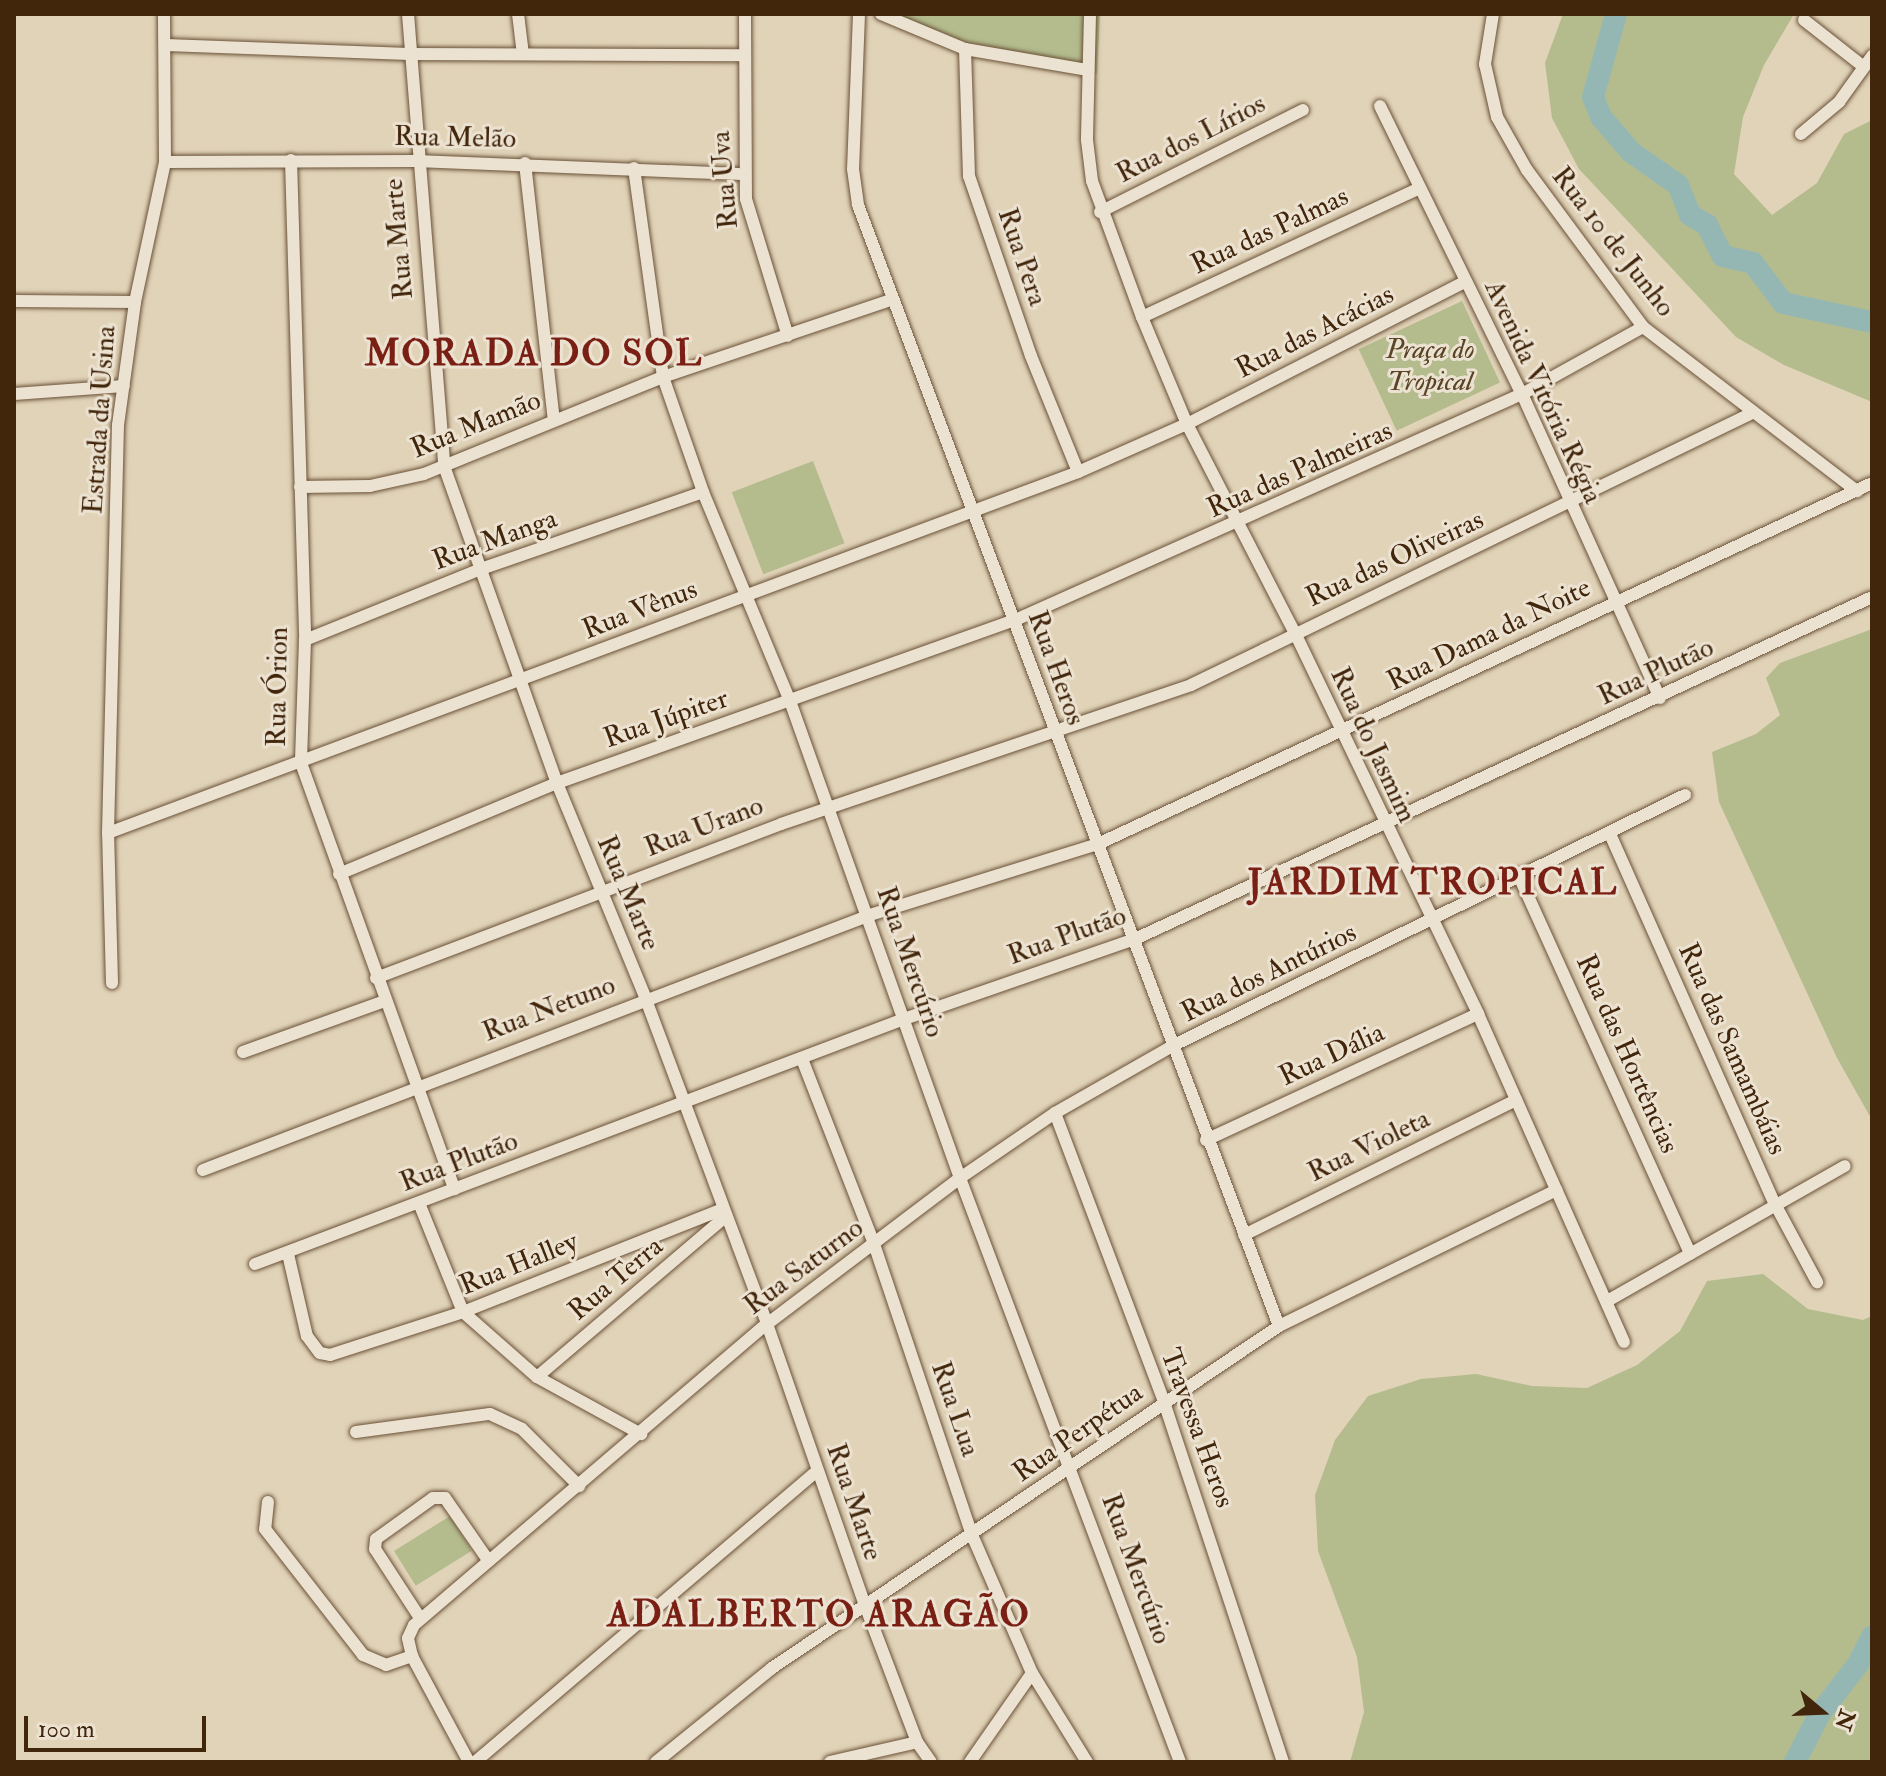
<!DOCTYPE html>
<html>
<head>
<meta charset="utf-8">
<style>
  body { margin:0 }
  #map { position:relative; width:1886px; height:1776px; overflow:hidden; background:#e1d3b8; font-family:"IM FELL Double Pica",serif }
  div>[style] { position:absolute }
  .green>* { inset:0; background:#b4bc8e; transform-origin:0 0 }
  .river>* { height:22px; margin:-11px; padding:0 11px; transform-origin:11px; border-radius:11px; background:#95b7b4 }
  .roads { filter:drop-shadow(0 0 2px #6a5137) drop-shadow(0 0 2px #6a5137) }
  .street>* { height:12px; margin:-6px; padding:0 6px; transform-origin:6px; border-radius:6px; background:#ece2d1 }
  span { translate:-50% -50%; white-space:nowrap; text-align:center; line-height:1.15; -webkit-text-stroke:6px #ece2d1; paint-order:stroke }
  .street-label { font-size:28px; color:#42260c }
  .park-label { font-size:28px; color:#594426; font-style:italic }
  .district-label { font-size:36px; color:#7a1f14; font-weight:700; letter-spacing:2px }
  .frame { position:absolute; inset:0; border:16px solid #42260c; pointer-events:none }
  .north { position:absolute; left:1782px; top:1672px; width:80px; height:80px; -webkit-text-stroke:6px #ece2d1; paint-order:stroke; rotate:109deg; font-size:22px; font-weight:700; line-height:32px; text-align:center; color:#42260c }
  .north::after { content:''; display:block; margin:auto; width:28px; height:36px; background:#42260c; clip-path:polygon(50% 0,100% 100%,50% 72%,0 100%) }
  .scale { position:absolute; left:24px; top:1716px; width:182px; height:36px; box-sizing:border-box; border:4px solid #42260c; border-top:0; padding-left:10px; font-size:24px; line-height:28px; white-space:nowrap; color:#42260c; -webkit-text-stroke:6px #ece2d1; paint-order:stroke }
</style>
</head>
<body>
<div id="map">
  <div class="green">
    <div style="clip-path:polygon(896px 14px,1100px 14px,1097px 74px,977px 48px)"></div>
    <div style="clip-path:polygon(1563px 14px,1794px 14px,1764px 65px,1743px 117px,1734px 174px,1772px 215px,1817px 183px,1844px 134px,1872px 120px,1872px 402px,1784px 365px,1736px 337px,1579px 169px,1552px 118px,1545px 63px)"></div>
    <div style="left:1462px;top:301px;width:90px;height:114px;rotate:65deg"></div>
    <div style="left:813px;top:461px;width:88px;height:87px;rotate:69deg"></div>
    <div style="clip-path:polygon(1872px 629px,1872px 1120px,1837px 1058px,1719px 802px,1712px 752px,1756px 734px,1780px 715px,1766px 678px,1780px 663px)"></div>
    <div style="clip-path:polygon(1763px 1274px,1808px 1309px,1863px 1320px,1872px 1316px,1872px 1762px,1350px 1762px,1364px 1712px,1357px 1657px,1318px 1551px,1315px 1495px,1335px 1440px,1368px 1396px,1421px 1379px,1476px 1374px,1532px 1386px,1587px 1388px,1637px 1365px,1680px 1331px,1707px 1281px)"></div>
    <div style="left:450px;top:1516px;width:41px;height:66px;rotate:58deg"></div>
  </div>
  <div class="river">
    <div style="left:1616px;top:14px;width:86px;rotate:105.5deg"></div>
    <div style="left:1593px;top:97px;width:22px;rotate:68deg"></div>
    <div style="left:1601px;top:117px;width:46px;rotate:49.4deg"></div>
    <div style="left:1631px;top:152px;width:57px;rotate:35.1deg"></div>
    <div style="left:1678px;top:185px;width:32px;rotate:68deg"></div>
    <div style="left:1690px;top:215px;width:20px;rotate:30deg"></div>
    <div style="left:1707px;top:225px;width:35px;rotate:63deg"></div>
    <div style="left:1723px;top:256px;width:31px;rotate:13deg"></div>
    <div style="left:1753px;top:263px;width:50px;rotate:53.1deg"></div>
    <div style="left:1783px;top:303px;width:91px;rotate:12.1deg"></div>
    <div style="left:1795px;top:1762px;width:53px;rotate:-62.9deg"></div>
    <div style="left:1819px;top:1715px;width:64px;rotate:-52.6deg"></div>
    <div style="left:1858px;top:1664px;width:31px;rotate:-63deg"></div>
  </div>
  <div class="roads">
    <div class="street">
      <div style="left:408px;top:14px;width:453px;rotate:85.4deg"></div>
      <div style="left:444px;top:466px;width:337px;rotate:70.4deg"></div>
      <div style="left:557px;top:783px;width:231px;rotate:67.6deg"></div>
      <div style="left:645px;top:997px;width:349px;rotate:69.5deg"></div>
      <div style="left:767px;top:1324px;width:298px;rotate:70.8deg"></div>
      <div style="left:865px;top:1605px;width:147px;rotate:69.2deg"></div>
      <div style="left:917px;top:1742px;width:24px;rotate:55deg"></div>
      <div style="left:518px;top:14px;width:38px;rotate:83deg"></div>
      <div style="left:745px;top:14px;width:185px;rotate:89.7deg"></div>
      <div style="left:746px;top:199px;width:143px;rotate:73deg"></div>
      <div style="left:859px;top:14px;width:155px;rotate:92.2deg"></div>
      <div style="left:853px;top:169px;width:36px;rotate:82deg"></div>
      <div style="left:858px;top:205px;width:1197px;rotate:69.42deg"></div>
      <div style="left:881px;top:14px;width:91px;rotate:22.6deg"></div>
      <div style="left:965px;top:49px;width:125px;rotate:9.7deg"></div>
      <div style="left:1090px;top:14px;width:126px;rotate:91.4deg"></div>
      <div style="left:1087px;top:140px;width:41px;rotate:83deg"></div>
      <div style="left:1092px;top:181px;width:145px;rotate:69.8deg"></div>
      <div style="left:1142px;top:317px;width:116px;rotate:67.2deg"></div>
      <div style="left:1187px;top:424px;width:235px;rotate:62.7deg"></div>
      <div style="left:1295px;top:633px;width:423px;rotate:64.3deg"></div>
      <div style="left:1478px;top:1014px;width:359px;rotate:66deg"></div>
      <div style="left:1493px;top:14px;width:51px;rotate:99.1deg"></div>
      <div style="left:1485px;top:64px;width:54px;rotate:77.2deg"></div>
      <div style="left:1497px;top:117px;width:61px;rotate:60.5deg"></div>
      <div style="left:1527px;top:170px;width:195px;rotate:53.5deg"></div>
      <div style="left:1643px;top:327px;width:270px;rotate:37.5deg"></div>
      <div style="left:1804px;top:20px;width:76px;rotate:38.1deg"></div>
      <div style="left:166px;top:45px;width:243px;rotate:2.1deg"></div>
      <div style="left:409px;top:54px;width:335px;rotate:0.2deg"></div>
      <div style="left:965px;top:49px;width:127px;rotate:88.2deg"></div>
      <div style="left:969px;top:176px;width:190px;rotate:71deg"></div>
      <div style="left:1031px;top:356px;width:125px;rotate:67.9deg"></div>
      <div style="left:1380px;top:106px;width:321px;rotate:63.8deg"></div>
      <div style="left:1522px;top:394px;width:334px;rotate:65.6deg"></div>
      <div style="left:1801px;top:134px;width:50px;rotate:-40.1deg"></div>
      <div style="left:1839px;top:102px;width:57px;rotate:-54.3deg"></div>
      <div style="left:291px;top:160px;width:480px;rotate:88.3deg"></div>
      <div style="left:305px;top:640px;width:123px;rotate:91.9deg"></div>
      <div style="left:301px;top:763px;width:453px;rotate:70.2deg"></div>
      <div style="left:165px;top:162px;width:251px;rotate:-0.2deg"></div>
      <div style="left:416px;top:161px;width:327px;rotate:2.3deg"></div>
      <div style="left:525px;top:163px;width:259px;rotate:83.6deg"></div>
      <div style="left:634px;top:168px;width:211px;rotate:82.1deg"></div>
      <div style="left:663px;top:377px;width:122px;rotate:70.8deg"></div>
      <div style="left:703px;top:492px;width:226px;rotate:67.4deg"></div>
      <div style="left:790px;top:701px;width:506px;rotate:70.38deg"></div>
      <div style="left:960px;top:1178px;width:624px;rotate:69.36deg"></div>
      <div style="left:1100px;top:212px;width:227px;rotate:-26.7deg"></div>
      <div style="left:14px;top:301px;width:121px;rotate:0.5deg"></div>
      <div style="left:1142px;top:317px;width:304px;rotate:-24.9deg"></div>
      <div style="left:14px;top:394px;width:110px;rotate:-4.2deg"></div>
      <div style="left:300px;top:487px;width:70px;rotate:-0.8deg"></div>
      <div style="left:370px;top:486px;width:55px;rotate:-12.5deg"></div>
      <div style="left:424px;top:474px;width:258px;rotate:-22.1deg"></div>
      <div style="left:663px;top:377px;width:241px;rotate:-18.7deg"></div>
      <div style="left:305px;top:640px;width:187px;rotate:-22deg"></div>
      <div style="left:478px;top:570px;width:238px;rotate:-19.1deg"></div>
      <div style="left:108px;top:833px;width:1035px;rotate:-20.41deg"></div>
      <div style="left:1078px;top:472px;width:119px;rotate:-23.8deg"></div>
      <div style="left:1187px;top:424px;width:312px;rotate:-27.1deg"></div>
      <div style="left:1610px;top:834px;width:405px;rotate:66deg"></div>
      <div style="left:1775px;top:1204px;width:89px;rotate:61.7deg"></div>
      <div style="left:339px;top:874px;width:236px;rotate:-22.7deg"></div>
      <div style="left:557px;top:783px;width:484px;rotate:-19.6deg"></div>
      <div style="left:1013px;top:621px;width:557px;rotate:-24.04deg"></div>
      <div style="left:1522px;top:394px;width:138px;rotate:-29deg"></div>
      <div style="left:1518px;top:874px;width:417px;rotate:65.6deg"></div>
      <div style="left:376px;top:978px;width:433px;rotate:-20.8deg"></div>
      <div style="left:781px;top:824px;width:433px;rotate:-18.7deg"></div>
      <div style="left:1191px;top:685px;width:621px;rotate:-25.86deg"></div>
      <div style="left:112px;top:983px;width:150px;rotate:-91.5deg"></div>
      <div style="left:108px;top:833px;width:408px;rotate:-88.6deg"></div>
      <div style="left:118px;top:425px;width:124px;rotate:-82.1deg"></div>
      <div style="left:135px;top:302px;width:143px;rotate:-77.9deg"></div>
      <div style="left:165px;top:162px;width:148px;rotate:-90.4deg"></div>
      <div style="left:243px;top:1052px;width:151px;rotate:-19.8deg"></div>
      <div style="left:802px;top:1059px;width:199px;rotate:68.7deg"></div>
      <div style="left:874px;top:1244px;width:307px;rotate:71.4deg"></div>
      <div style="left:972px;top:1535px;width:150px;rotate:66.5deg"></div>
      <div style="left:1032px;top:1673px;width:105px;rotate:58.3deg"></div>
      <div style="left:1055px;top:1113px;width:309px;rotate:69.3deg"></div>
      <div style="left:1164px;top:1402px;width:379px;rotate:71.7deg"></div>
      <div style="left:1206px;top:1140px;width:300px;rotate:-24.9deg"></div>
      <div style="left:203px;top:1170px;width:714px;rotate:-20.92deg"></div>
      <div style="left:870px;top:915px;width:239px;rotate:-17.3deg"></div>
      <div style="left:1098px;top:844px;width:854px;rotate:-25deg"></div>
      <div style="left:419px;top:1203px;width:118px;rotate:68deg"></div>
      <div style="left:463px;top:1312px;width:98px;rotate:41.3deg"></div>
      <div style="left:537px;top:1377px;width:119px;rotate:28.7deg"></div>
      <div style="left:1244px;top:1235px;width:304px;rotate:-26.4deg"></div>
      <div style="left:288px;top:1254px;width:84px;rotate:77deg"></div>
      <div style="left:307px;top:1336px;width:21px;rotate:53deg"></div>
      <div style="left:320px;top:1353px;width:10px;rotate:11deg"></div>
      <div style="left:330px;top:1355px;width:140px;rotate:-17.9deg"></div>
      <div style="left:463px;top:1312px;width:280px;rotate:-21.6deg"></div>
      <div style="left:255px;top:1264px;width:694px;rotate:-20.68deg"></div>
      <div style="left:904px;top:1019px;width:244px;rotate:-19.1deg"></div>
      <div style="left:1135px;top:939px;width:812px;rotate:-24.89deg"></div>
      <div style="left:1609px;top:1300px;width:271px;rotate:-29.6deg"></div>
      <div style="left:537px;top:1377px;width:247px;rotate:-40.4deg"></div>
      <div style="left:356px;top:1432px;width:135px;rotate:-7.7deg"></div>
      <div style="left:490px;top:1414px;width:35px;rotate:25deg"></div>
      <div style="left:522px;top:1429px;width:81px;rotate:45deg"></div>
      <div style="left:268px;top:1502px;width:27px;rotate:96deg"></div>
      <div style="left:265px;top:1529px;width:160px;rotate:52.1deg"></div>
      <div style="left:363px;top:1655px;width:25px;rotate:23deg"></div>
      <div style="left:386px;top:1665px;width:28px;rotate:-19deg"></div>
      <div style="left:420px;top:1618px;width:82px;rotate:-123.1deg"></div>
      <div style="left:375px;top:1549px;width:10px;rotate:-84deg"></div>
      <div style="left:376px;top:1539px;width:70px;rotate:-35.7deg"></div>
      <div style="left:433px;top:1498px;width:12px"></div>
      <div style="left:445px;top:1498px;width:75px;rotate:55.3deg"></div>
      <div style="left:469px;top:1762px;width:120px;rotate:-118.3deg"></div>
      <div style="left:412px;top:1656px;width:18px;rotate:-103deg"></div>
      <div style="left:408px;top:1638px;width:14px;rotate:-65deg"></div>
      <div style="left:414px;top:1625px;width:464px;rotate:-40.5deg"></div>
      <div style="left:767px;top:1324px;width:242px;rotate:-37.1deg"></div>
      <div style="left:960px;top:1178px;width:115px;rotate:-34.4deg"></div>
      <div style="left:1055px;top:1113px;width:137px;rotate:-29.7deg"></div>
      <div style="left:1174px;top:1045px;width:569px;rotate:-26.07deg"></div>
      <div style="left:475px;top:1762px;width:449px;rotate:-40.4deg"></div>
      <div style="left:656px;top:1762px;width:149px;rotate:-39deg"></div>
      <div style="left:772px;top:1668px;width:612px;rotate:-34deg"></div>
      <div style="left:1279px;top:1326px;width:309px;rotate:-26.1deg"></div>
      <div style="left:830px;top:1762px;width:89px;rotate:-12.9deg"></div>
      <div style="left:970px;top:1762px;width:108px;rotate:-55.1deg"></div>
    </div>
  </div>
  <div class="street-label">
    <span style="left:455px;top:138px;rotate:1deg">Rua Melão</span>
    <span style="left:1191px;top:139px;rotate:-27deg">Rua dos Lírios</span>
    <span style="left:725px;top:180px;rotate:-95deg">Rua Uva</span>
    <span style="left:1270px;top:231px;rotate:-25deg">Rua das Palmas</span>
    <span style="left:399px;top:239px;rotate:-95deg">Rua Marte</span>
    <span style="left:1613px;top:242px;rotate:52deg">Rua 10 de Junho</span>
    <span style="left:1022px;top:257px;rotate:71deg">Rua Pera</span>
    <span style="left:1315px;top:332px;rotate:-27deg">Rua das Acácias</span>
    <span style="left:1543px;top:392px;rotate:65deg">Avenida Vitória Régia</span>
    <span style="left:100px;top:420px;rotate:-86deg">Estrada da Usina</span>
    <span style="left:476px;top:425px;rotate:-22deg">Rua Mamão</span>
    <span style="left:1300px;top:470px;rotate:-24deg">Rua das Palmeiras</span>
    <span style="left:495px;top:540px;rotate:-20deg">Rua Manga</span>
    <span style="left:1395px;top:559px;rotate:-25deg">Rua das Oliveiras</span>
    <span style="left:640px;top:610px;rotate:-21deg">Rua Vênus</span>
    <span style="left:1489px;top:635px;rotate:-26deg">Rua Dama da Noite</span>
    <span style="left:1056px;top:668px;rotate:70deg">Rua Heros</span>
    <span style="left:1656px;top:672px;rotate:-25deg">Rua Plutão</span>
    <span style="left:278px;top:687px;rotate:-89deg">Rua Órion</span>
    <span style="left:666px;top:719px;rotate:-19deg">Rua Júpiter</span>
    <span style="left:1373px;top:745px;rotate:65deg">Rua do Jasmim</span>
    <span style="left:704px;top:827px;rotate:-21deg">Rua Urano</span>
    <span style="left:628px;top:893px;rotate:67deg">Rua Marte</span>
    <span style="left:1067px;top:936px;rotate:-20deg">Rua Plutão</span>
    <span style="left:910px;top:962px;rotate:71deg">Rua Mercúrio</span>
    <span style="left:1269px;top:973px;rotate:-26deg">Rua dos Antúrios</span>
    <span style="left:549px;top:1009px;rotate:-21deg">Rua Netuno</span>
    <span style="left:1732px;top:1049px;rotate:66deg">Rua das Samambáias</span>
    <span style="left:1627px;top:1054px;rotate:66deg">Rua das Hortências</span>
    <span style="left:1332px;top:1055px;rotate:-25deg">Rua Dália</span>
    <span style="left:1369px;top:1146px;rotate:-26deg">Rua Violeta</span>
    <span style="left:459px;top:1162px;rotate:-21deg">Rua Plutão</span>
    <span style="left:519px;top:1264px;rotate:-22deg">Rua Halley</span>
    <span style="left:804px;top:1267px;rotate:-37deg">Rua Saturno</span>
    <span style="left:616px;top:1279px;rotate:-40deg">Rua Terra</span>
    <span style="left:955px;top:1409px;rotate:71deg">Rua Lua</span>
    <span style="left:1197px;top:1428px;rotate:70deg">Travessa Heros</span>
    <span style="left:1078px;top:1433px;rotate:-35deg">Rua Perpétua</span>
    <span style="left:854px;top:1502px;rotate:71deg">Rua Marte</span>
    <span style="left:1136px;top:1569px;rotate:70deg">Rua Mercúrio</span>
  </div>
  <div class="park-label">
    <span style="left:1430px;top:366px">Praça do<br>Tropical</span>
  </div>
  <div class="district-label">
    <span style="left:534px;top:354px">MORADA DO SOL</span>
    <span style="left:1433px;top:883px">JARDIM TROPICAL</span>
    <span style="left:819px;top:1615px">ADALBERTO ARAGÃO</span>
  </div>
  <div class="frame"></div>
  <div class="north">N</div>
  <div class="scale">100 m</div>
</div>
</body>
</html>
